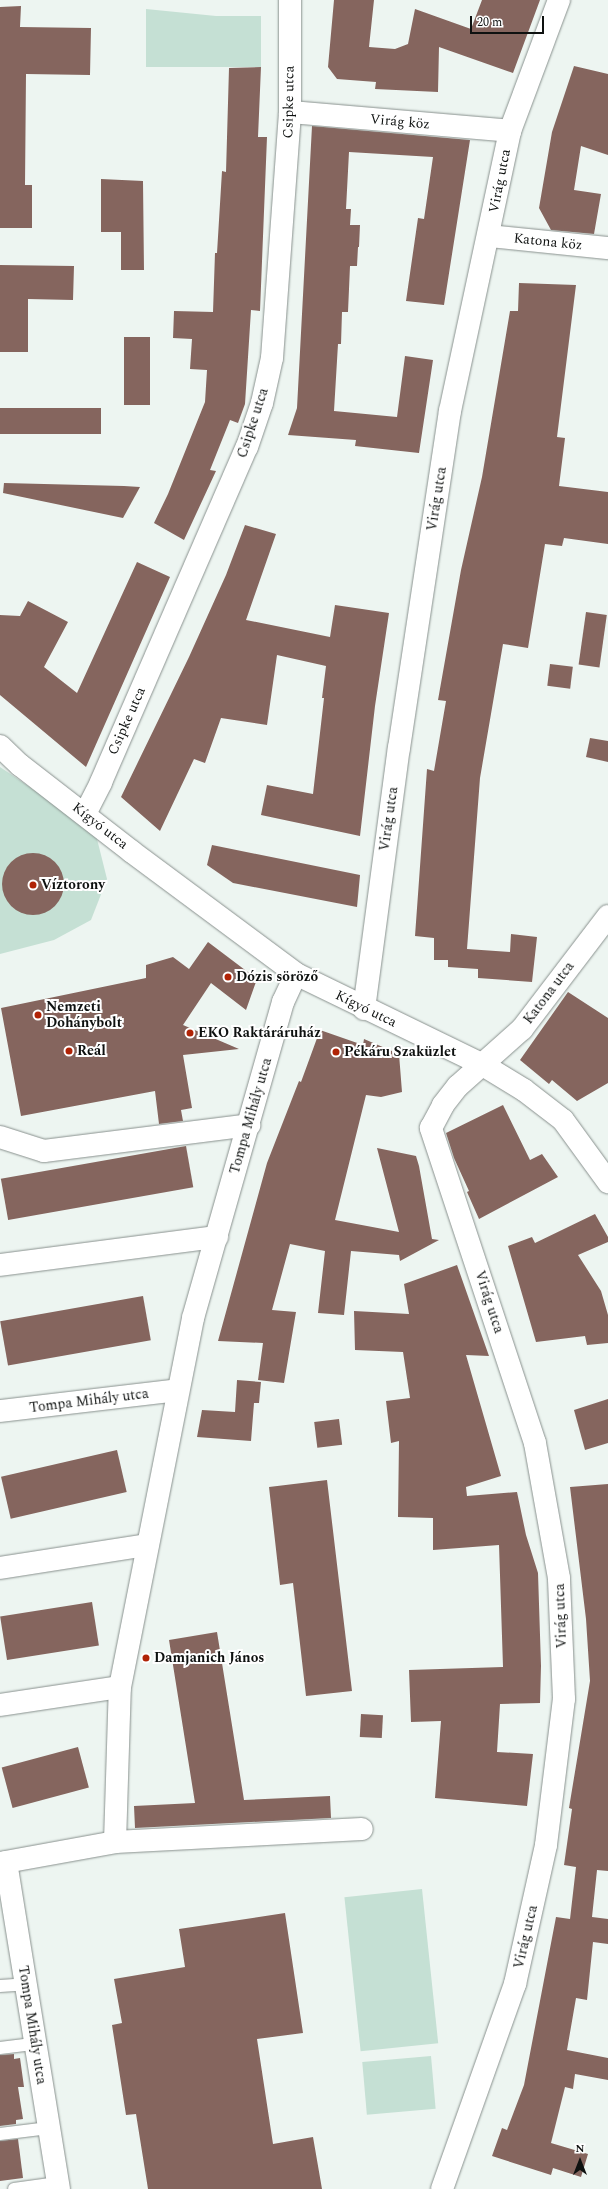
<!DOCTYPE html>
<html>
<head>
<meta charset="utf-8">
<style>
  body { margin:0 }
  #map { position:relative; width:608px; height:2189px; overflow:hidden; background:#edf5f1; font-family:Spectral,serif }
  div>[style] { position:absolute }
  .green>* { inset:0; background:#c5e0d4; transform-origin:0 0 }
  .building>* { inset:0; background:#85655e; transform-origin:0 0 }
  .round { border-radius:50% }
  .roads { filter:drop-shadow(0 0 1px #89918e) drop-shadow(0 0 1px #89918e) }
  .service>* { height:12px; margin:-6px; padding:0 6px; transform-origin:6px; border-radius:6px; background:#fff }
  .minor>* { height:22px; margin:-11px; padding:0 11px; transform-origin:11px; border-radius:11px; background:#fff }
  .dots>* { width:11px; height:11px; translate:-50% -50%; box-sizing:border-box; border:2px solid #fff; border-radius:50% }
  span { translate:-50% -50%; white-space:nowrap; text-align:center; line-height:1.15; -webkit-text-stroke:4px #fff; paint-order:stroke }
  .street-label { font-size:14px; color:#0e1110 }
  .poi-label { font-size:14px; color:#0e1110; font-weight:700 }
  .left { translate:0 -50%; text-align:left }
  .north { position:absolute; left:560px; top:2141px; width:40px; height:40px; -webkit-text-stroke:3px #fff; paint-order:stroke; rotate:0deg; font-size:11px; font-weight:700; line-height:16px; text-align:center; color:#0e1110 }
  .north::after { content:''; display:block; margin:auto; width:14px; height:18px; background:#0e1110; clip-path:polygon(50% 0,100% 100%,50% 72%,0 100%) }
  .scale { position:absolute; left:470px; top:16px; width:74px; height:18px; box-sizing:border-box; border:2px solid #0e1110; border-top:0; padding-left:5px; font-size:12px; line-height:14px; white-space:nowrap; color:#0e1110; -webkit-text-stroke:3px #fff; paint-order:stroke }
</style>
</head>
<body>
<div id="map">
  <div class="green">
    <div style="clip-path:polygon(146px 9px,216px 16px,261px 16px,261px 67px,146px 67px)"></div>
    <div style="clip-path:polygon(0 767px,95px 831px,107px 879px,91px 920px,54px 940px,0 954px)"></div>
    <div style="left:422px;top:1889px;width:155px;height:78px;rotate:84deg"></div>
    <div style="left:431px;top:2056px;width:53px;height:69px;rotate:85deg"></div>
  </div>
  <div class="building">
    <div style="clip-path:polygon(334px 0,374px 0,369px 47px,395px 49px,408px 44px,415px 9px,471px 29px,482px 0,540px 0,513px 73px,439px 47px,438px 92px,375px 89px,376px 82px,337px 79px,328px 67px)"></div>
    <div style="clip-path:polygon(21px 6px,20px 27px,91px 28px,90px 75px,26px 74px,25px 185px,32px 185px,32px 228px,0 228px,0 7px)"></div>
    <div style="clip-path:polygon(574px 66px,608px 74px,608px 155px,581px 146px,574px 190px,601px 194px,594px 234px,551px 230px,539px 208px,552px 132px)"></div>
    <div style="clip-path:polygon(261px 67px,258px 137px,267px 137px,260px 311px,251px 310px,245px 404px,238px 423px,230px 420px,210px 470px,216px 471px,184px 540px,154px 523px,168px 494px,205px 402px,207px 370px,190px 369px,192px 339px,173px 338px,174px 311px,213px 312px,215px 253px,217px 253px,222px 171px,226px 172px,229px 68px)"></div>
    <div style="clip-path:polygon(312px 126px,470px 140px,444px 305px,406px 301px,418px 218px,424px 219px,433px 157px,349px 152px,346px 209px,351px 209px,350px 225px,360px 225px,359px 247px,358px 247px,357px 266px,350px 266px,348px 312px,342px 312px,341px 344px,338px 344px,334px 411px,397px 417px,405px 356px,433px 360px,419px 453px,355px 446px,356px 440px,288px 435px,297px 408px)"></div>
    <div style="clip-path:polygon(101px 179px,143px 181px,144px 270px,121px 270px,121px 232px,101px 232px)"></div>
    <div style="clip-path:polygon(0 265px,74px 266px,73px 300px,28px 299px,28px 352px,0 352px)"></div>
    <div style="clip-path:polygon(519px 283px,576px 285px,557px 437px,565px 438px,559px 486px,608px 492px,608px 544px,564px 538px,562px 546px,545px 544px,528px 648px,503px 644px,480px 778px,467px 949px,510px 952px,511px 934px,537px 937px,532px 982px,478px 978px,478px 969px,448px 967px,448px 960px,434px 960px,434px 938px,415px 936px,427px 769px,434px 771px,446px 701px,438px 700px,461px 570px,482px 477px,510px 311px,518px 311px)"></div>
    <div style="left:124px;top:337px;width:26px;height:68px"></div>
    <div style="left:0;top:408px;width:101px;height:26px"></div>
    <div style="clip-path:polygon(4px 483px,124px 486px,140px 487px,123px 518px,3px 493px)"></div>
    <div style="clip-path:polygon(245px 525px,276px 534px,246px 620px,330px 637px,335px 605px,389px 613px,375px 706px,360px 836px,261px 815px,267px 785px,313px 794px,324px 698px,322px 698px,326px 666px,277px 655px,267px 725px,221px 718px,205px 763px,194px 759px,160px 831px,121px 797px,189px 657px,226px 575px)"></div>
    <div style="clip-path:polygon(137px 562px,170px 577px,86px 767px,0 695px,0 615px,20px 616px,28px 601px,68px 622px,44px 667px,77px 693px)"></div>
    <div style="left:586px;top:612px;width:21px;height:53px;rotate:8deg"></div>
    <div style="left:550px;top:664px;width:23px;height:22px;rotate:7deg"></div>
    <div style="clip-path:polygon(590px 738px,608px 741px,608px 762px,586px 757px)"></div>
    <div style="clip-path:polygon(212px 845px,360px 875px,357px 907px,233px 883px,207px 865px)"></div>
    <div class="round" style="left:2px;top:853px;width:62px;height:62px"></div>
    <div style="clip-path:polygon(208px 942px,257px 979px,246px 1010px,211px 983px,183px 1025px,239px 1049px,183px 1055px,192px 1108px,181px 1110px,183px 1121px,159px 1124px,155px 1091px,21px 1116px,1px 1008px,146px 978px,146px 965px,173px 957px,189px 969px)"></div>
    <div style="clip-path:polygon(568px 992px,608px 1018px,608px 1083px,577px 1101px,552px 1080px,549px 1084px,520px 1060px)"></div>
    <div style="clip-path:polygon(320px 1030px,363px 1045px,364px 1039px,399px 1054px,402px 1092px,381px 1097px,366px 1095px,335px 1220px,399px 1232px,377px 1148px,416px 1156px,419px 1166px,432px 1239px,439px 1240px,400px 1261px,399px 1255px,351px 1251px,344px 1315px,318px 1313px,325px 1251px,290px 1244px,272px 1310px,296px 1312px,284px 1383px,258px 1380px,263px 1343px,218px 1341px,267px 1163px,299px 1081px,301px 1082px)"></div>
    <div style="clip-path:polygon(503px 1105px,530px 1160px,542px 1154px,558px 1177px,479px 1219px,467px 1192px,469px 1191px,454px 1158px,446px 1133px)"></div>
    <div style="left:186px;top:1146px;width:42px;height:188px;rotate:80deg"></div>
    <div style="clip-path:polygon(595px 1214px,608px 1237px,608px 1242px,578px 1255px,601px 1291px,608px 1315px,608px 1343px,587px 1345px,585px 1336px,536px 1342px,508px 1246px,532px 1237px,535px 1243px)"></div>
    <div style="clip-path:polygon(457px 1265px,489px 1356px,466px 1355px,501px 1476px,466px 1487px,467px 1496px,517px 1492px,526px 1535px,538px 1573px,541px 1666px,540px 1703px,500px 1704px,497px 1752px,533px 1754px,527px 1806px,435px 1798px,441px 1721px,411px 1722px,409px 1670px,503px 1667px,499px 1545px,433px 1550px,433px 1518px,398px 1517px,399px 1441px,391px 1443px,386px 1401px,410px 1398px,403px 1352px,355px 1350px,354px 1311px,409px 1314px,404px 1284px)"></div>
    <div style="left:143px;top:1296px;width:45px;height:145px;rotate:80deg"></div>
    <div style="clip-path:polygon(237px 1380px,261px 1382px,259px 1403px,254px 1403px,251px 1441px,197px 1437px,202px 1410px,235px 1412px)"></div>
    <div style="clip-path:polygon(608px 1399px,608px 1443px,585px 1450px,574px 1410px)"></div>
    <div style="left:339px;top:1419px;width:26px;height:25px;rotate:83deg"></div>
    <div style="left:117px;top:1450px;width:43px;height:119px;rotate:77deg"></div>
    <div style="clip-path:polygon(327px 1480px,352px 1691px,306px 1696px,293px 1583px,280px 1585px,269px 1487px)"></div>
    <div style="clip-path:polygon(608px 1484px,608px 1871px,597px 1870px,592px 1917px,608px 1919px,608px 1944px,593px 1942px,587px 2000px,576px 1998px,567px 2050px,608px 2058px,608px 2080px,575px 2074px,573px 2089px,565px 2087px,551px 2143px,588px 2154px,581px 2177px,553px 2168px,551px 2175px,492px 2156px,502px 2128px,507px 2130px,524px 2085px,556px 1917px,570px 1919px,576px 1867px,564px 1865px,572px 1809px,569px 1808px,590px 1681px,586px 1619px,570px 1487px)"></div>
    <div style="left:92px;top:1602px;width:44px;height:93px;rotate:81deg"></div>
    <div style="clip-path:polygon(217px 1632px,244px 1800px,330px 1796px,331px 1818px,135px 1828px,134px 1806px,195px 1803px,169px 1640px)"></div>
    <div style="left:361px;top:1714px;width:22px;height:23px;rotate:3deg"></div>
    <div style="left:78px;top:1747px;width:42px;height:79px;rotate:75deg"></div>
    <div style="clip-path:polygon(285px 1913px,303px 2033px,257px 2039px,273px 2144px,313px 2137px,322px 2189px,148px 2189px,136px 2114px,126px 2115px,112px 2025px,122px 2023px,114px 1979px,185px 1967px,179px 1929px)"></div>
    <div style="clip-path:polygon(14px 2054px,14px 2059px,20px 2058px,24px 2087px,18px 2087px,23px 2119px,16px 2120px,16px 2124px,0 2126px,0 2055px)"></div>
    <div style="clip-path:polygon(18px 2139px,23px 2178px,0 2181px,0 2141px)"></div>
  </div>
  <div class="roads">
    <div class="service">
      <div style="left:0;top:1986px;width:26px;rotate:-4deg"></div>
      <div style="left:0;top:2048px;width:35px;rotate:-7deg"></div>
      <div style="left:0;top:2134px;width:49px;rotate:-7deg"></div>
      <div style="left:14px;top:2189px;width:44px;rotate:-7.8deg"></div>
    </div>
    <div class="minor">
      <div style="left:290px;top:112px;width:221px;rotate:4.9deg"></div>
      <div style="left:489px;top:236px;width:120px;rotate:5.8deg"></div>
      <div style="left:0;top:746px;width:28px;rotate:44deg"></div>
      <div style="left:20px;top:765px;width:142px;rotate:37.8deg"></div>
      <div style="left:132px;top:852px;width:204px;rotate:36.6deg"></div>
      <div style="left:296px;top:974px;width:208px;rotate:25.9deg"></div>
      <div style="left:483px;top:1065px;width:48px;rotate:31.4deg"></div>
      <div style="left:524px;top:1090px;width:49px;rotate:37.6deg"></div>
      <div style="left:563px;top:1120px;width:77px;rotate:54deg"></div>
      <div style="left:85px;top:814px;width:36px;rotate:-63deg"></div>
      <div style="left:101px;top:782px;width:365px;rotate:-66.5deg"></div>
      <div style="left:247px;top:447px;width:46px;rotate:-71.2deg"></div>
      <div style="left:262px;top:403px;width:46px;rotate:-77.5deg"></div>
      <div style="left:272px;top:358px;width:247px;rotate:-85.8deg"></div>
      <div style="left:290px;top:112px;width:112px;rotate:-90deg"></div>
      <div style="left:364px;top:1009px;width:263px;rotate:-82.4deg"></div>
      <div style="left:399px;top:748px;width:341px;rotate:-81.4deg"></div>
      <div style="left:450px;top:411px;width:286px;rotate:-77.9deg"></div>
      <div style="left:510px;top:131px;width:140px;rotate:-69.5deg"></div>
      <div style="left:0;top:1137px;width:46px;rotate:17.7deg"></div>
      <div style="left:44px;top:1151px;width:207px;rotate:-7.2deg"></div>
      <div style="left:0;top:1265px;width:219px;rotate:-7.4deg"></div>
      <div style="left:0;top:1411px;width:179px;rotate:-6.7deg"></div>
      <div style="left:0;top:1568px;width:149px;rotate:-8.9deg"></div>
      <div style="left:0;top:1705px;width:121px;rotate:-8.5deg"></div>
      <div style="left:115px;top:1842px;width:155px;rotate:-88.2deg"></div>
      <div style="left:120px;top:1687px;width:376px;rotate:-78.8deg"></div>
      <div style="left:193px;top:1318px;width:329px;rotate:-74.1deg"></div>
      <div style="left:283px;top:1002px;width:31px;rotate:-65deg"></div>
      <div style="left:6px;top:1862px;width:331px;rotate:80.8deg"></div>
      <div style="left:0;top:1863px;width:117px;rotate:-10.3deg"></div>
      <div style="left:115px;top:1842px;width:247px;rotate:-3deg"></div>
      <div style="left:442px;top:2189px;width:218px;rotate:-70.4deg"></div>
      <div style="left:515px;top:1984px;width:142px;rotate:-77.4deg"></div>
      <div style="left:546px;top:1845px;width:147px;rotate:-83deg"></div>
      <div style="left:564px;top:1699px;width:121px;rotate:-92.4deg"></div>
      <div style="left:559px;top:1578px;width:137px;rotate:-100.1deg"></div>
      <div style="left:535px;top:1443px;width:332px;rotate:-108.3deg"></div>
      <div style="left:431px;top:1128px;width:26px;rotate:-62deg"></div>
      <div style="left:443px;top:1105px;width:24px;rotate:-52deg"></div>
      <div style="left:458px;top:1086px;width:86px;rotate:-41.7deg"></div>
      <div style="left:522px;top:1029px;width:142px;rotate:-52.7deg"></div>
    </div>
  </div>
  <div class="dots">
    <div style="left:33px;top:885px;background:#b02306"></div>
    <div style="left:228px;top:977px;background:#b02306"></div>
    <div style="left:38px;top:1015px;background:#b02306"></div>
    <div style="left:190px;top:1033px;background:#b02306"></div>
    <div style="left:69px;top:1051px;background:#b02306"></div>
    <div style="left:336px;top:1052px;background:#b02306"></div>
    <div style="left:146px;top:1658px;background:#b02306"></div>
  </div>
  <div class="street-label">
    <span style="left:289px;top:102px;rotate:-89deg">Csipke utca</span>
    <span style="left:400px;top:122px;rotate:5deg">Virág köz</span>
    <span style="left:500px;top:181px;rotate:-79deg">Virág utca</span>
    <span style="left:548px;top:242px;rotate:6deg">Katona köz</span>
    <span style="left:253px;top:423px;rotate:-72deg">Csipke utca</span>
    <span style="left:437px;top:499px;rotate:-81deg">Virág utca</span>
    <span style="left:127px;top:721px;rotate:-66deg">Csipke utca</span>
    <span style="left:389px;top:819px;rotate:-82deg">Virág utca</span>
    <span style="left:100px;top:826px;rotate:38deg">Kígyó utca</span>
    <span style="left:549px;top:993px;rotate:-53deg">Katona utca</span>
    <span style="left:366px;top:1009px;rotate:26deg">Kígyó utca</span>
    <span style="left:251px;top:1116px;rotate:-74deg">Tompa Mihály utca</span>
    <span style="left:489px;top:1302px;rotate:72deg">Virág utca</span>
    <span style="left:89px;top:1401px;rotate:-7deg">Tompa Mihály utca</span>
    <span style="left:561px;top:1616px;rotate:-92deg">Virág utca</span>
    <span style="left:526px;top:1937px;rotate:-77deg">Virág utca</span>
    <span style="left:32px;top:2025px;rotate:81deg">Tompa Mihály utca</span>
  </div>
  <div class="poi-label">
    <span class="left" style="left:41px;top:885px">Víztorony</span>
    <span class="left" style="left:236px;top:977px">Dózis söröző</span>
    <span class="left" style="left:46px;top:1015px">Nemzeti<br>Dohánybolt</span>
    <span class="left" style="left:198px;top:1033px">EKO Raktáráruház</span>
    <span class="left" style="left:77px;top:1051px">Reál</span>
    <span class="left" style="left:344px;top:1052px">Pékáru Szaküzlet</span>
    <span class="left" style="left:154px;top:1658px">Damjanich János</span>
  </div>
  <div class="north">N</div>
  <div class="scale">20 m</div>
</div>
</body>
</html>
